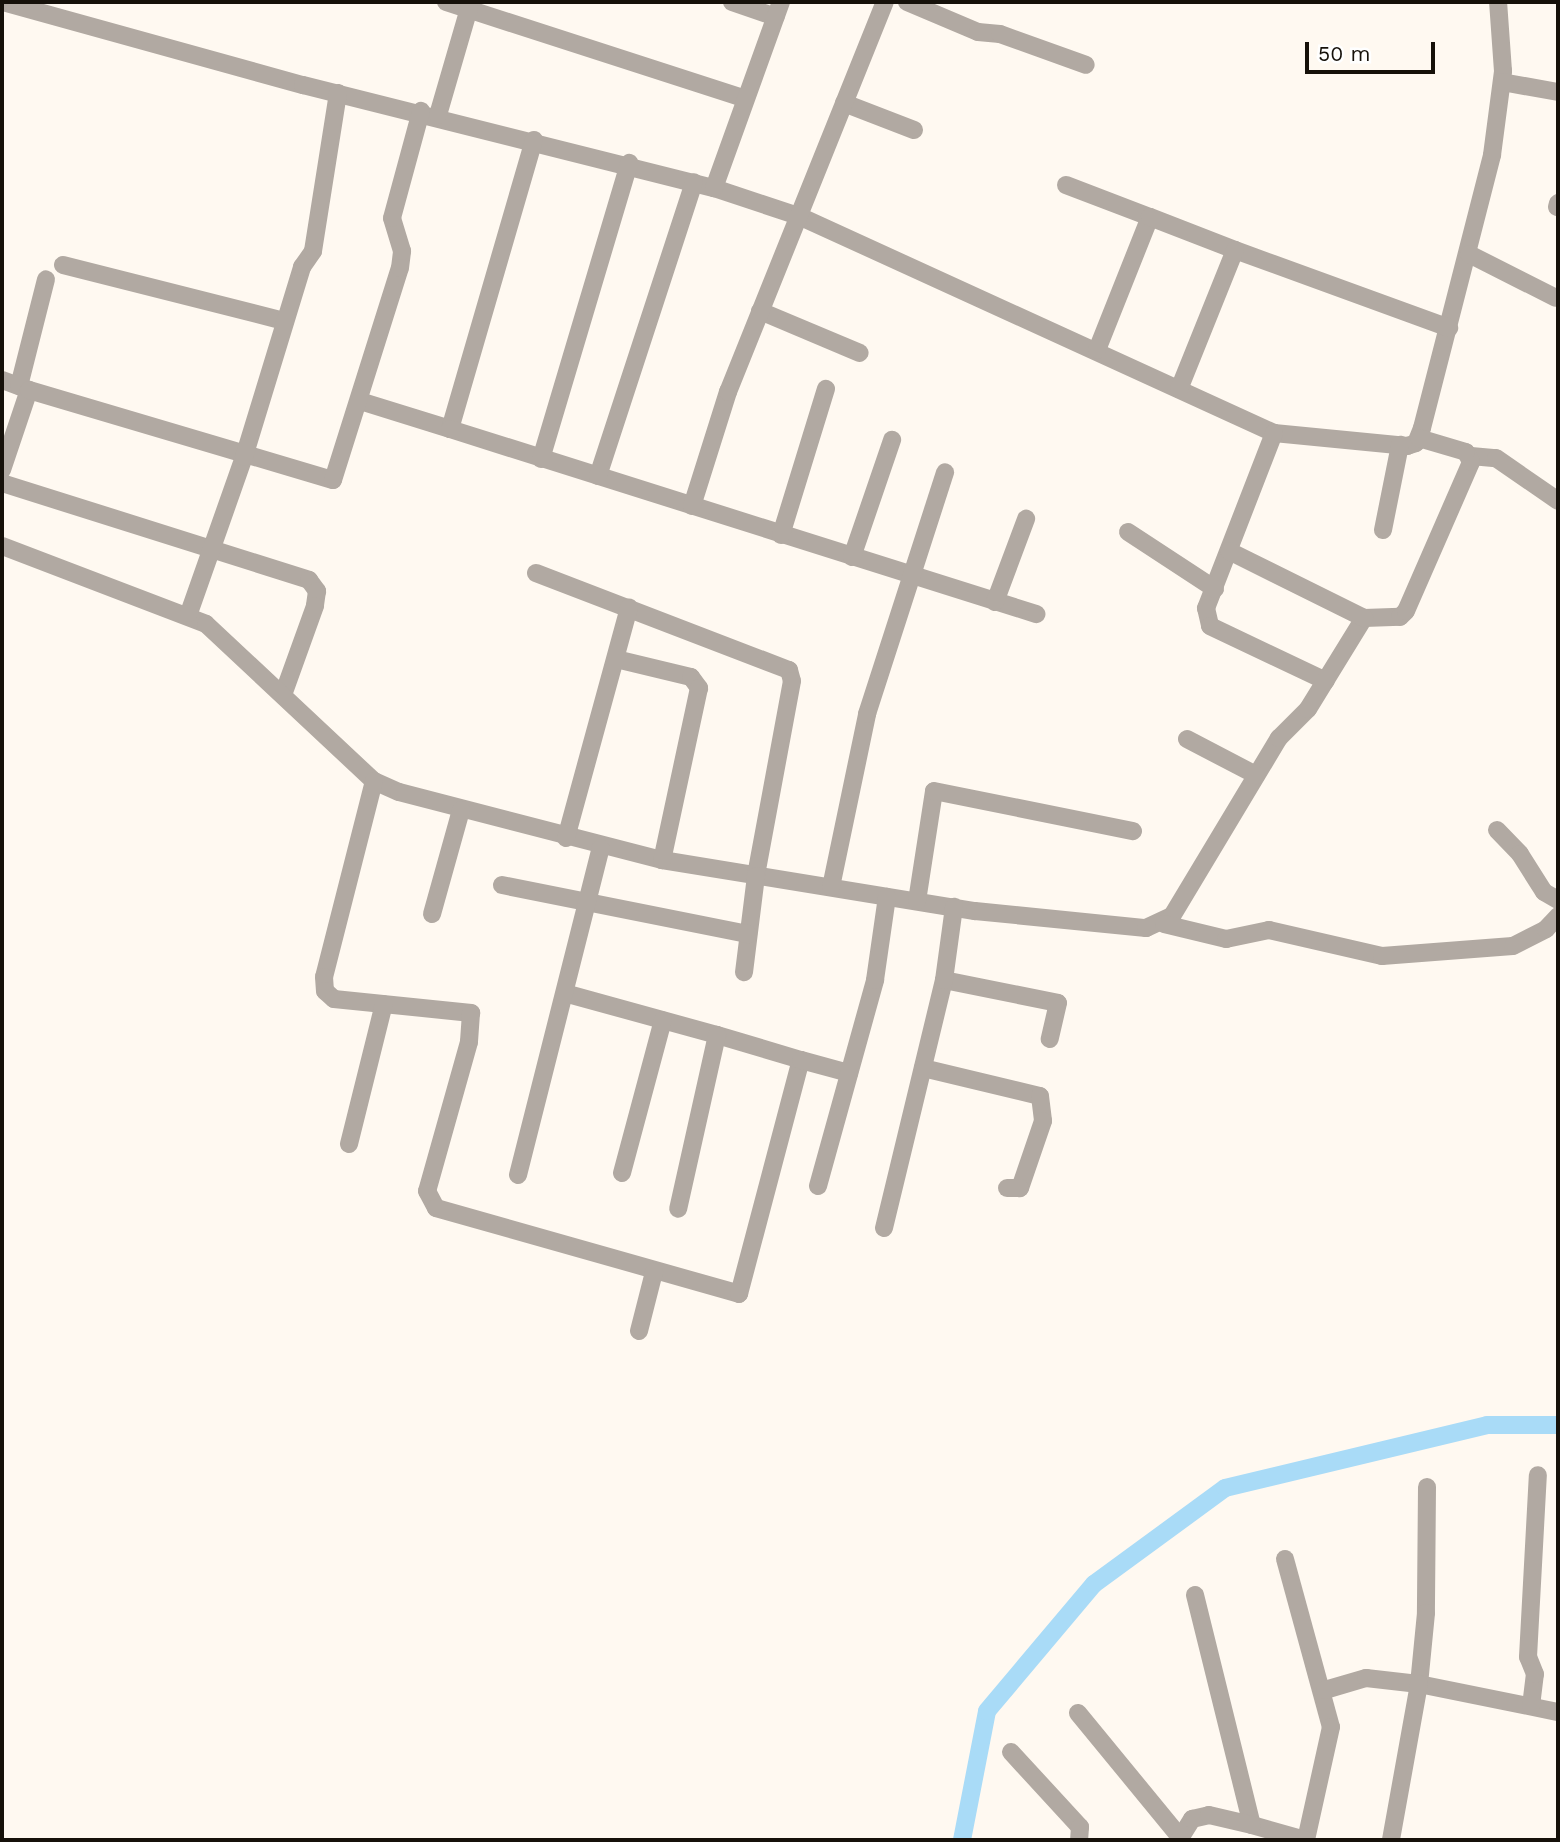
<!DOCTYPE html>
<html>
<head>
<meta charset="utf-8">
<style>
  body { margin:0 }
  #map { position:relative; width:1560px; height:1842px; overflow:hidden; background:#fff9f1; font-family:"Work Sans",sans-serif }
  div>[style] { position:absolute }
  .canal>* { height:18px; margin:-9px; padding:0 9px; transform-origin:9px; border-radius:9px; background:#a9dbf7 }
  .street>* { height:18px; margin:-9px; padding:0 9px; transform-origin:9px; border-radius:9px; background:#b1a9a2 }
  span { translate:-50% -50%; white-space:nowrap; text-align:center; line-height:1.15; -webkit-text-stroke:5px #fff; paint-order:stroke }
  .frame { position:absolute; inset:0; border:4px solid #16110a; pointer-events:none }
  .scale { position:absolute; left:1305px; top:42px; width:130px; height:32px; box-sizing:border-box; border:4px solid #16110a; border-top:0; padding-left:9px; font-size:21px; line-height:24px; white-space:nowrap; color:#16110a; -webkit-text-stroke:5px #fff; paint-order:stroke }
</style>
</head>
<body>
<div id="map">
  <div class="canal">
    <div style="left:962px;top:1840px;width:131px;rotate:-79deg"></div>
    <div style="left:987px;top:1711px;width:166px;rotate:-49.9deg"></div>
    <div style="left:1094px;top:1584px;width:162px;rotate:-36.2deg"></div>
    <div style="left:1225px;top:1488px;width:269px;rotate:-13.5deg"></div>
    <div style="left:1487px;top:1425px;width:71px"></div>
  </div>
  <div class="street">
    <div style="left:3px;top:2px;width:311px;rotate:15.5deg"></div>
    <div style="left:303px;top:85px;width:424px;rotate:14.1deg"></div>
    <div style="left:714px;top:188px;width:92px;rotate:18.4deg"></div>
    <div style="left:801px;top:217px;width:520px;rotate:24.54deg"></div>
    <div style="left:1274px;top:433px;width:134px;rotate:5.6deg"></div>
    <div style="left:1407px;top:446px;width:9px;rotate:-18deg"></div>
    <div style="left:1416px;top:443px;width:16px;rotate:-68deg"></div>
    <div style="left:1422px;top:428px;width:282px;rotate:-75.6deg"></div>
    <div style="left:1492px;top:155px;width:85px;rotate:-82.5deg"></div>
    <div style="left:1503px;top:71px;width:69px;rotate:-94.1deg"></div>
    <div style="left:446px;top:2px;width:313px;rotate:17.9deg"></div>
    <div style="left:732px;top:2px;width:46px;rotate:18.8deg"></div>
    <div style="left:907px;top:2px;width:77px;rotate:22.9deg"></div>
    <div style="left:978px;top:32px;width:22px;rotate:5deg"></div>
    <div style="left:1000px;top:34px;width:91px;rotate:19.8deg"></div>
    <div style="left:1502px;top:82px;width:57px;rotate:10.1deg"></div>
    <div style="left:844px;top:103px;width:75px;rotate:21.1deg"></div>
    <div style="left:438px;top:115px;width:111px;rotate:-73.8deg"></div>
    <div style="left:1066px;top:185px;width:90px;rotate:20.9deg"></div>
    <div style="left:714px;top:188px;width:198px;rotate:-70.2deg"></div>
    <div style="left:1557px;top:207px;width:4px;rotate:-76deg"></div>
    <div style="left:1235px;top:250px;width:228px;rotate:20deg"></div>
    <div style="left:1469px;top:254px;width:97px;rotate:26.8deg"></div>
    <div style="left:63px;top:265px;width:229px;rotate:14.2deg"></div>
    <div style="left:760px;top:311px;width:108px;rotate:22.8deg"></div>
    <div style="left:1097px;top:350px;width:143px;rotate:-68.3deg"></div>
    <div style="left:1150px;top:217px;width:91px;rotate:21.2deg"></div>
    <div style="left:1235px;top:250px;width:150px;rotate:111.9deg"></div>
    <div style="left:2px;top:380px;width:29px;rotate:20deg"></div>
    <div style="left:19px;top:386px;width:110px;rotate:-75.8deg"></div>
    <div style="left:360px;top:401px;width:94px;rotate:17.3deg"></div>
    <div style="left:450px;top:429px;width:301px;rotate:-73.8deg"></div>
    <div style="left:450px;top:429px;width:615px;rotate:17.52deg"></div>
    <div style="left:1274px;top:433px;width:188px;rotate:111.2deg"></div>
    <div style="left:1206px;top:608px;width:18px;rotate:77deg"></div>
    <div style="left:1210px;top:626px;width:128px;rotate:25.4deg"></div>
    <div style="left:1471px;top:456px;width:25px;rotate:5deg"></div>
    <div style="left:1496px;top:458px;width:75px;rotate:34.7deg"></div>
    <div style="left:541px;top:459px;width:309px;rotate:-73.4deg"></div>
    <div style="left:2px;top:470px;width:84px;rotate:-71.4deg"></div>
    <div style="left:29px;top:390px;width:317px;rotate:16.5deg"></div>
    <div style="left:333px;top:480px;width:222px;rotate:-72.5deg"></div>
    <div style="left:400px;top:268px;width:17px;rotate:-83deg"></div>
    <div style="left:402px;top:251px;width:34px;rotate:-107deg"></div>
    <div style="left:392px;top:218px;width:111px;rotate:-74.8deg"></div>
    <div style="left:598px;top:476px;width:309px;rotate:-71.9deg"></div>
    <div style="left:2px;top:483px;width:322px;rotate:17.5deg"></div>
    <div style="left:309px;top:580px;width:14px;rotate:54deg"></div>
    <div style="left:317px;top:591px;width:15px;rotate:98deg"></div>
    <div style="left:315px;top:606px;width:91px;rotate:109.8deg"></div>
    <div style="left:692px;top:506px;width:120px;rotate:-72.5deg"></div>
    <div style="left:728px;top:392px;width:420px;rotate:-68.1deg"></div>
    <div style="left:1383px;top:530px;width:87px;rotate:-78.7deg"></div>
    <div style="left:1128px;top:532px;width:104px;rotate:33.2deg"></div>
    <div style="left:781px;top:535px;width:153px;rotate:-72.9deg"></div>
    <div style="left:2px;top:546px;width:218px;rotate:20.9deg"></div>
    <div style="left:206px;top:624px;width:230px;rotate:43.1deg"></div>
    <div style="left:374px;top:781px;width:27px;rotate:24deg"></div>
    <div style="left:399px;top:792px;width:272px;rotate:14.5deg"></div>
    <div style="left:662px;top:860px;width:317px;rotate:9.3deg"></div>
    <div style="left:975px;top:911px;width:172px;rotate:5.7deg"></div>
    <div style="left:1146px;top:928px;width:29px;rotate:-25deg"></div>
    <div style="left:1172px;top:916px;width:208px;rotate:-59deg"></div>
    <div style="left:1279px;top:738px;width:41px;rotate:-45deg"></div>
    <div style="left:1308px;top:709px;width:107px;rotate:-58.4deg"></div>
    <div style="left:1364px;top:618px;width:36px;rotate:-2deg"></div>
    <div style="left:1400px;top:617px;width:8px;rotate:-45deg"></div>
    <div style="left:1406px;top:611px;width:163px;rotate:-66.4deg"></div>
    <div style="left:1471px;top:462px;width:11px;rotate:-117deg"></div>
    <div style="left:1466px;top:452px;width:49px;rotate:-163.4deg"></div>
    <div style="left:1229px;top:551px;width:151px;rotate:26.4deg"></div>
    <div style="left:852px;top:557px;width:124px;rotate:-71.1deg"></div>
    <div style="left:536px;top:573px;width:271px;rotate:21deg"></div>
    <div style="left:789px;top:670px;width:11px;rotate:75deg"></div>
    <div style="left:792px;top:681px;width:198px;rotate:100.5deg"></div>
    <div style="left:756px;top:876px;width:97px;rotate:97.1deg"></div>
    <div style="left:995px;top:602px;width:89px;rotate:-69.5deg"></div>
    <div style="left:189px;top:613px;width:165px;rotate:-70.6deg"></div>
    <div style="left:244px;top:457px;width:199px;rotate:-73deg"></div>
    <div style="left:302px;top:267px;width:19px;rotate:-55deg"></div>
    <div style="left:313px;top:251px;width:160px;rotate:-81deg"></div>
    <div style="left:616px;top:659px;width:77px;rotate:13.5deg"></div>
    <div style="left:691px;top:677px;width:14px;rotate:54deg"></div>
    <div style="left:699px;top:688px;width:176px;rotate:102.1deg"></div>
    <div style="left:1187px;top:739px;width:78px;rotate:27.6deg"></div>
    <div style="left:374px;top:781px;width:202px;rotate:104.3deg"></div>
    <div style="left:324px;top:977px;width:14px;rotate:86deg"></div>
    <div style="left:325px;top:991px;width:12px;rotate:42deg"></div>
    <div style="left:334px;top:999px;width:138px;rotate:5.8deg"></div>
    <div style="left:471px;top:1013px;width:29px;rotate:94deg"></div>
    <div style="left:469px;top:1042px;width:155px;rotate:105.7deg"></div>
    <div style="left:427px;top:1191px;width:19px;rotate:62deg"></div>
    <div style="left:436px;top:1208px;width:315px;rotate:15.8deg"></div>
    <div style="left:739px;top:1294px;width:242px;rotate:-75.2deg"></div>
    <div style="left:801px;top:1060px;width:88px;rotate:-163.4deg"></div>
    <div style="left:1497px;top:830px;width:33px;rotate:46deg"></div>
    <div style="left:1520px;top:854px;width:45px;rotate:57.7deg"></div>
    <div style="left:1544px;top:892px;width:16px;rotate:30deg"></div>
    <div style="left:566px;top:838px;width:239px;rotate:-74.7deg"></div>
    <div style="left:502px;top:885px;width:251px;rotate:11.3deg"></div>
    <div style="left:831px;top:887px;width:177px;rotate:-78.2deg"></div>
    <div style="left:867px;top:714px;width:254px;rotate:-72.1deg"></div>
    <div style="left:917px;top:901px;width:111px;rotate:-81.2deg"></div>
    <div style="left:934px;top:791px;width:203px;rotate:11.4deg"></div>
    <div style="left:432px;top:914px;width:108px;rotate:-74.4deg"></div>
    <div style="left:1164px;top:924px;width:64px;rotate:13.6deg"></div>
    <div style="left:1226px;top:939px;width:44px;rotate:-11.8deg"></div>
    <div style="left:1269px;top:930px;width:116px;rotate:13deg"></div>
    <div style="left:1382px;top:956px;width:131px;rotate:-4.4deg"></div>
    <div style="left:1513px;top:946px;width:37px;rotate:-27deg"></div>
    <div style="left:1546px;top:929px;width:18px;rotate:-47deg"></div>
    <div style="left:944px;top:980px;width:116px;rotate:11.4deg"></div>
    <div style="left:1058px;top:1003px;width:37px;rotate:103deg"></div>
    <div style="left:568px;top:994px;width:155px;rotate:15.4deg"></div>
    <div style="left:717px;top:1035px;width:178px;rotate:102.6deg"></div>
    <div style="left:801px;top:1060px;width:50px;rotate:15.2deg"></div>
    <div style="left:923px;top:1068px;width:120px;rotate:13.5deg"></div>
    <div style="left:1040px;top:1096px;width:25px;rotate:83deg"></div>
    <div style="left:1043px;top:1121px;width:71px;rotate:108.9deg"></div>
    <div style="left:1020px;top:1188px;width:13px;rotate:180deg"></div>
    <div style="left:349px;top:1144px;width:144px;rotate:-76deg"></div>
    <div style="left:622px;top:1173px;width:158px;rotate:-75deg"></div>
    <div style="left:518px;top:1175px;width:337px;rotate:-75.8deg"></div>
    <div style="left:818px;top:1186px;width:214px;rotate:-74.5deg"></div>
    <div style="left:875px;top:980px;width:84px;rotate:-81.8deg"></div>
    <div style="left:884px;top:1228px;width:255px;rotate:-76.4deg"></div>
    <div style="left:944px;top:980px;width:74px;rotate:-82.2deg"></div>
    <div style="left:639px;top:1331px;width:61px;rotate:-75.7deg"></div>
    <div style="left:1427px;top:1487px;width:126px;rotate:90.5deg"></div>
    <div style="left:1426px;top:1613px;width:71px;rotate:95.6deg"></div>
    <div style="left:1419px;top:1684px;width:142px;rotate:11.4deg"></div>
    <div style="left:1285px;top:1559px;width:174px;rotate:74.7deg"></div>
    <div style="left:1331px;top:1727px;width:116px;rotate:102.5deg"></div>
    <div style="left:1195px;top:1595px;width:237px;rotate:76.1deg"></div>
    <div style="left:1252px;top:1825px;width:55px;rotate:15.8deg"></div>
    <div style="left:1325px;top:1690px;width:43px;rotate:-16.3deg"></div>
    <div style="left:1366px;top:1678px;width:53px;rotate:6.5deg"></div>
    <div style="left:1419px;top:1684px;width:158px;rotate:100.2deg"></div>
    <div style="left:1531px;top:1706px;width:32px;rotate:-83deg"></div>
    <div style="left:1535px;top:1674px;width:18px;rotate:-112deg"></div>
    <div style="left:1528px;top:1657px;width:182px;rotate:-86.9deg"></div>
    <div style="left:1078px;top:1713px;width:161px;rotate:50.6deg"></div>
    <div style="left:1011px;top:1752px;width:102px;rotate:47.4deg"></div>
    <div style="left:1080px;top:1827px;width:13px;rotate:94deg"></div>
    <div style="left:1179px;top:1840px;width:25px;rotate:-58deg"></div>
    <div style="left:1192px;top:1819px;width:17px;rotate:-13deg"></div>
    <div style="left:1209px;top:1815px;width:44px;rotate:13.1deg"></div>
  </div>
  <div class="frame"></div>
  <div class="scale">50 m</div>
</div>
</body>
</html>
